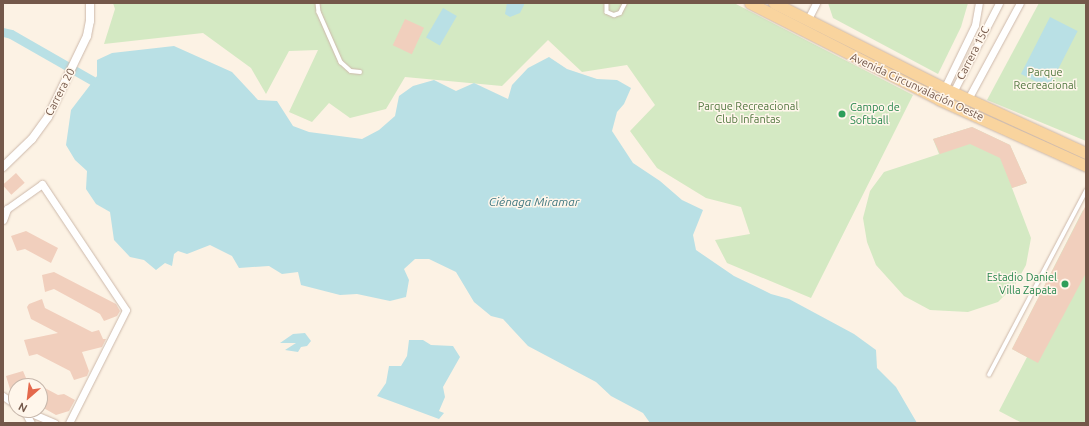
<!DOCTYPE html>
<html>
<head>
<meta charset="utf-8">
<style>
  body { margin:0 }
  #map { position:relative; width:1089px; height:426px; overflow:hidden; background:#fcf2e4; font-family:Ubuntu,sans-serif }
  div>[style] { position:absolute }
  .green>* { inset:0; background:#d4e9c3 }
  .water>* { inset:0; background:#b9e0e5; transform-origin:0 0 }
  .canal>* { height:9px; margin:-4.5px; padding:0 4.5px; transform-origin:4.5px; border-radius:4.5px; background:#b9e0e5 }
  .building>* { inset:0; background:#f1cfbd; transform-origin:0 0 }
  .roads { filter:drop-shadow(0 0 1px #cdb9ab) drop-shadow(0 0 1px #cdb9ab) }
  .service>* { height:3.5px; margin:-1.75px; padding:0 1.75px; transform-origin:1.75px; border-radius:1.75px; background:#fff }
  .minor>* { height:7px; margin:-3.5px; padding:0 3.5px; transform-origin:3.5px; border-radius:3.5px; background:#fff }
  .tertiary>* { height:8px; margin:-4px; padding:0 4px; transform-origin:4px; border-radius:4px; background:#fff }
  .primary>* { height:11px; margin:-5.5px; padding:0 5.5px; transform-origin:5.5px; border-radius:5.5px; background:#f9d49e }
  .dots>* { width:11px; height:11px; translate:-50% -50%; box-sizing:border-box; border:2px solid #fff6eb; border-radius:50% }
  span { translate:-50% -50%; white-space:nowrap; text-align:center; line-height:1.15; -webkit-text-stroke:3px #fff6eb; paint-order:stroke }
  .street-label { font-size:11px; color:#74584a }
  .park-label { font-size:11px; color:#547942 }
  .leisure-label { font-size:11px; color:#27864d }
  .left { translate:0 -50%; text-align:left }
  .right { translate:-100% -50%; text-align:right }
  .water-label { font-size:12px; color:#417880; font-style:italic }
  .frame { position:absolute; inset:0; border:4px solid #74584a; pointer-events:none }
  .north { position:absolute; left:8px; top:378px; width:40px; height:40px; box-sizing:border-box; background:#fff6eb; border:1px solid #c7b7ab; border-radius:50%; rotate:208deg; font-size:11px; font-weight:700; line-height:16px; text-align:center; color:#74584a }
  .north::after { content:''; display:block; margin:auto; width:14px; height:18px; background:#e4684c; clip-path:polygon(50% 0,100% 100%,50% 72%,0 100%) }
</style>
</head>
<body>
<div id="map">
  <div class="green">
    <div style="clip-path:polygon(113px 3px,734px 3px,913px 95px,811px 298px,727px 263px,715px 240px,750px 234px,741px 207px,706px 198px,657px 168px,630px 131px,655px 105px,627px 65px,582px 72px,548px 40px,502px 86px,405px 77px,386px 109px,350px 118px,329px 103px,312px 122px,289px 112px,318px 50px,289px 51px,266px 94px,251px 68px,203px 33px,104px 44px,115px 9px)"></div>
    <div style="clip-path:polygon(828px 3px,968px 3px,961px 27px,938px 74px,833px 18px)"></div>
    <div style="clip-path:polygon(1039px 3px,1086px 3px,1086px 141px,987px 100px)"></div>
    <div style="clip-path:polygon(972px 127px,1010px 145px,1027px 183px,1012px 188px,1031px 238px,1026px 265px,1015px 285px,998px 302px,968px 312px,930px 310px,904px 296px,876px 265px,867px 242px,863px 218px,870px 191px,884px 172px,939px 154px,933px 139px)"></div>
    <div style="clip-path:polygon(1083px 210px,1086px 212px,1086px 423px,1022px 423px,999px 411px,1027px 357px,1012px 349px)"></div>
  </div>
  <div class="water">
    <div style="clip-path:polygon(507px 3px,524px 3px,524px 5px,520px 13px,510px 17px,505px 14px)"></div>
    <div style="left:443px;top:8px;width:16px;height:34px;rotate:30deg"></div>
    <div style="left:1050px;top:17px;width:31px;height:64px;rotate:27deg"></div>
    <div style="clip-path:polygon(174px 46px,232px 72px,258px 100px,277px 101px,293px 126px,309px 132px,362px 139px,379px 130px,395px 116px,399px 96px,413px 86px,434px 80px,456px 91px,474px 83px,508px 99px,512px 85px,528px 68px,549px 57px,567px 69px,597px 79px,617px 80px,631px 88px,624px 104px,617px 112px,612px 131px,633px 163px,660px 181px,682px 200px,703px 210px,693px 235px,696px 250px,734px 276px,771px 294px,789px 299px,854px 334px,876px 350px,877px 368px,896px 387px,917px 423px,650px 423px,643px 413px,611px 396px,596px 382px,528px 346px,503px 319px,491px 316px,474px 302px,456px 272px,429px 259px,415px 259px,404px 269px,409px 280px,406px 297px,390px 301px,357px 294px,340px 295px,301px 285px,298px 272px,282px 274px,269px 266px,239px 268px,232px 256px,210px 245px,187px 254px,178px 251px,174px 254px,172px 266px,165px 263px,156px 270px,144px 260px,130px 257px,114px 240px,110px 212px,96px 204px,86px 189px,87px 171px,75px 160px,66px 145px,71px 110px,97px 76px,97px 60px,112px 53px)"></div>
    <div style="clip-path:polygon(305px 333px,311px 341px,307px 346px,301px 347px,298px 352px,285px 350px,296px 343px,280px 343px,293px 334px)"></div>
    <div style="clip-path:polygon(409px 340px,423px 340px,431px 345px,453px 346px,460px 357px,443px 387px,445px 397px,439px 411px,444px 413px,439px 419px,377px 396px,386px 383px,389px 366px,401px 366px,407px 356px)"></div>
  </div>
  <div class="canal">
    <div style="left:3px;top:32px;width:8px;rotate:14deg"></div>
    <div style="left:11px;top:34px;width:95px;rotate:29.8deg"></div>
  </div>
  <div class="building">
    <div style="left:405px;top:19px;width:21px;height:29px;rotate:25deg"></div>
    <div style="clip-path:polygon(972px 127px,1010px 145px,1027px 183px,1012px 188px,1000px 158px,970px 144px,940px 154px,933px 139px)"></div>
    <div style="left:16px;top:173px;width:13px;height:18px;rotate:48deg"></div>
    <div style="clip-path:polygon(1086px 205px,1086px 273px,1038px 363px,1012px 349px)"></div>
    <div style="clip-path:polygon(26px 231px,58px 248px,51px 263px,25px 249px,17px 251px,11px 236px)"></div>
    <div style="clip-path:polygon(54px 272px,116px 304px,120px 311px,117px 316px,104px 321px,100px 314px,54px 289px,45px 292px,42px 275px)"></div>
    <div style="clip-path:polygon(42px 299px,45px 308px,92px 332px,99px 330px,103px 339px,106px 339px,102px 347px,82px 352px,89px 371px,87px 376px,74px 380px,70px 371px,37px 354px,29px 356px,24px 340px,58px 333px,31px 319px,27px 307px,29px 304px)"></div>
    <div style="clip-path:polygon(23px 371px,26px 378px,58px 395px,64px 394px,75px 400px,69px 411px,56px 415px,40px 406px,40px 386px,16px 386px,16px 393px,10px 389px,6px 376px)"></div>
  </div>
  <div class="roads">
    <div class="service">
      <div style="left:318px;top:3px;width:9px;rotate:84deg"></div>
      <div style="left:319px;top:12px;width:55px;rotate:66.3deg"></div>
      <div style="left:341px;top:62px;width:13px;rotate:42deg"></div>
      <div style="left:351px;top:71px;width:9px;rotate:6deg"></div>
      <div style="left:607px;top:3px;width:9px;rotate:90deg"></div>
      <div style="left:607px;top:12px;width:8px;rotate:23deg"></div>
      <div style="left:614px;top:15px;width:6px;rotate:-18deg"></div>
      <div style="left:620px;top:13px;width:11px;rotate:-63deg"></div>
      <div style="left:989px;top:375px;width:208px;rotate:-62.2deg"></div>
    </div>
    <div class="minor">
      <div style="left:807px;top:21px;width:20px;rotate:-63deg"></div>
      <div style="left:943px;top:91px;width:73px;rotate:-64.1deg"></div>
      <div style="left:975px;top:25px;width:22px;rotate:-80deg"></div>
      <div style="left:968px;top:99px;width:109px;rotate:-61.6deg"></div>
      <div style="left:948px;top:102px;width:111px;rotate:-62.7deg"></div>
      <div style="left:3px;top:220px;width:12px;rotate:-70deg"></div>
      <div style="left:7px;top:209px;width:43px;rotate:-35.5deg"></div>
      <div style="left:42px;top:184px;width:151px;rotate:56.3deg"></div>
      <div style="left:126px;top:310px;width:127px;rotate:116.8deg"></div>
      <div style="left:3px;top:396px;width:16px;rotate:35deg"></div>
      <div style="left:24px;top:410px;width:33px;rotate:23deg"></div>
      <div style="left:24px;top:410px;width:15px;rotate:62deg"></div>
    </div>
    <div class="tertiary">
      <div style="left:3px;top:167px;width:40px;rotate:-44deg"></div>
      <div style="left:32px;top:139px;width:27px;rotate:-54deg"></div>
      <div style="left:48px;top:117px;width:90px;rotate:-64.3deg"></div>
      <div style="left:87px;top:36px;width:15px;rotate:-79deg"></div>
      <div style="left:90px;top:21px;width:18px;rotate:-90deg"></div>
    </div>
    <div class="primary">
      <div style="left:750px;top:3px;width:213px;rotate:27deg"></div>
      <div style="left:940px;top:100px;width:160px;rotate:24.3deg"></div>
      <div style="left:774px;top:3px;width:190px;rotate:26.6deg"></div>
      <div style="left:944px;top:88px;width:156px;rotate:24.6deg"></div>
    </div>
  </div>
  <div class="dots">
    <div style="left:842px;top:114px;background:#2e9e5b"></div>
    <div style="left:1065px;top:284px;background:#2e9e5b"></div>
  </div>
  <div class="street-label">
    <span style="left:973px;top:53px;rotate:-63deg">Carrera 15C</span>
    <span style="left:917px;top:87px;rotate:25deg">Avenida Circunvalación Oeste</span>
    <span style="left:60px;top:92px;rotate:-63deg">Carrera 20</span>
  </div>
  <div class="park-label">
    <span style="left:1045px;top:79px">Parque<br>Recreacional</span>
    <span style="left:748px;top:113px">Parque Recreacional<br>Club Infantas</span>
  </div>
  <div class="leisure-label">
    <span class="left" style="left:850px;top:114px">Campo de<br>Softball</span>
    <span class="right" style="left:1057px;top:284px">Estadio Daniel<br>Villa Zapata</span>
  </div>
  <div class="water-label">
    <span style="left:534px;top:202px">Ciénaga Miramar</span>
  </div>
  <div class="frame"></div>
  <div class="north">N</div>
</div>
</body>
</html>
